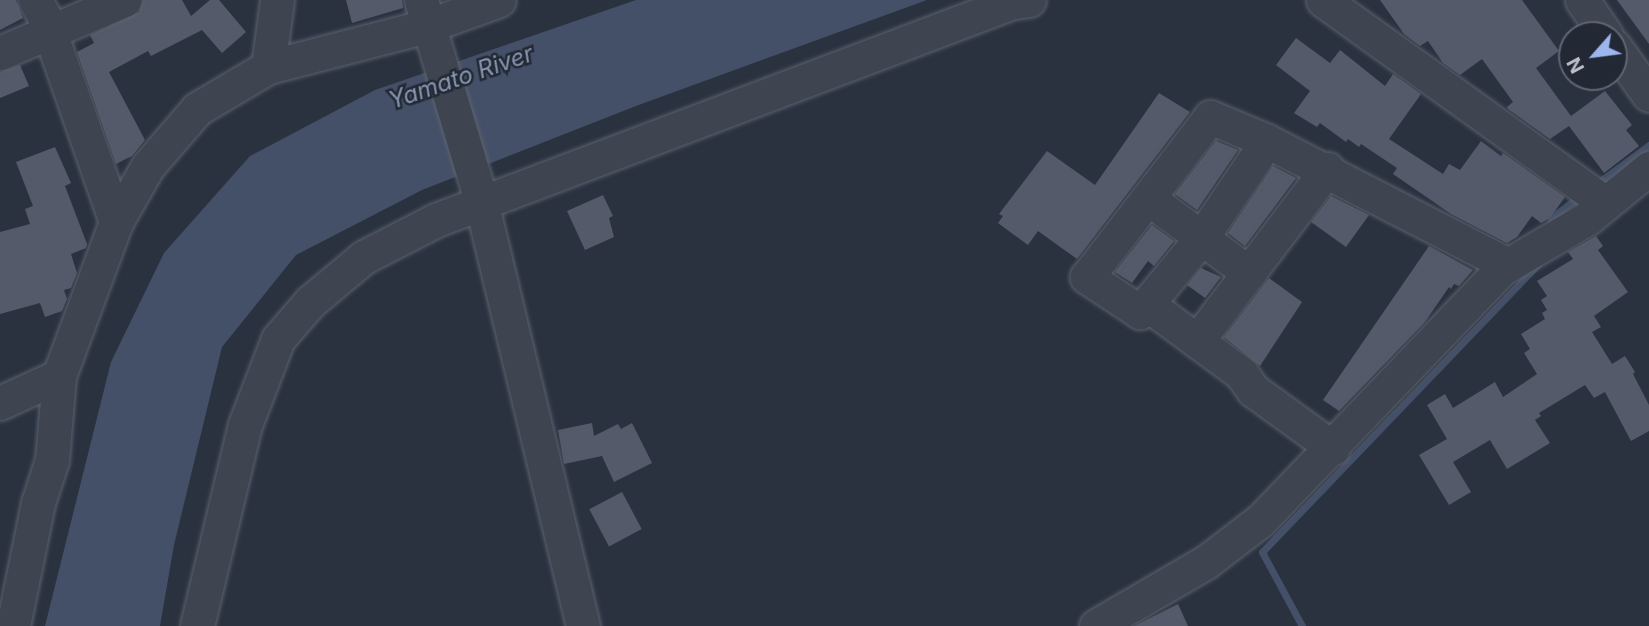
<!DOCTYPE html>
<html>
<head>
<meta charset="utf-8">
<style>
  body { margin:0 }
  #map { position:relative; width:1649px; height:626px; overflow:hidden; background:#2a3240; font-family:Inter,sans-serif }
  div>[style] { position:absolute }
  .water>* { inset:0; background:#445068 }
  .stream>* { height:7px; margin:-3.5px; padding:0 3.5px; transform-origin:3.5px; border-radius:3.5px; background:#445068 }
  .building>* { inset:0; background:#545a6a; transform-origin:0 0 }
  .roads { filter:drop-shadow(0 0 2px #5c626d) drop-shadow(0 0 2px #5c626d) }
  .minor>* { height:33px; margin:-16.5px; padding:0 16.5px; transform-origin:16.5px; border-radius:16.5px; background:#3e4450 }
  span { translate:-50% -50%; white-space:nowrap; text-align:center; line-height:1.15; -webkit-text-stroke:5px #222935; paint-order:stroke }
  .water-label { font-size:24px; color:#8694ad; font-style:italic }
  .north { position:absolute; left:1558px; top:21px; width:70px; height:70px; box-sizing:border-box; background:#222935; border:2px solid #5f6571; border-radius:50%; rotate:242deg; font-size:19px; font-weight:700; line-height:28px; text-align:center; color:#bbbfca }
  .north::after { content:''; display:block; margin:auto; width:24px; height:32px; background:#9db6ed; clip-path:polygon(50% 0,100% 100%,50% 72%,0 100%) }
</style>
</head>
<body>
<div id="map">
  <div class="water">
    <div style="clip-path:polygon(636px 0,927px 0,636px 106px,422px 190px,296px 255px,222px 347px,174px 545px,160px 626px,45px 626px,111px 362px,164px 253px,250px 156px,375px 90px)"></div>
  </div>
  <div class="stream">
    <div style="left:1596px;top:184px;width:66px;rotate:-36.3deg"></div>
    <div style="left:1549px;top:228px;width:11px;rotate:-75deg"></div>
    <div style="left:1552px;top:217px;width:36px;rotate:-37deg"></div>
    <div style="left:1302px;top:626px;width:84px;rotate:-118.4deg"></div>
    <div style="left:1262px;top:552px;width:400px;rotate:-46.2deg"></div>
  </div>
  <div class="building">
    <div style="clip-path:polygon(0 0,16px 0,23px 18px,0 30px)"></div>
    <div style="clip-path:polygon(143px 0,182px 0,191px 16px,210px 0,219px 0,246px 32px,222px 53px,202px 30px,151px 56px,148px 51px,109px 72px,145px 140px,132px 156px,116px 164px,77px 52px,94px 43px,90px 35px,139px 12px)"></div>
    <div style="clip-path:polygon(346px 0,402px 0,403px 8px,352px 23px)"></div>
    <div style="clip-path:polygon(1380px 0,1522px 0,1559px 51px,1536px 68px,1571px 116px,1605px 91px,1632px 125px,1626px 130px,1639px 146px,1604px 173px,1569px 126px,1550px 139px,1508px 109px,1507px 107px,1513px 102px,1482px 59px,1460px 75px,1443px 63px,1428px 41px,1420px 46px,1404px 34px)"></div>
    <div style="clip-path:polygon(1617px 0,1649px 0,1649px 44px)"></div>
    <div style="clip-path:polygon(1296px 38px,1330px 63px,1340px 50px,1385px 86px,1393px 74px,1421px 94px,1389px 139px,1443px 174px,1449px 164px,1460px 170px,1481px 141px,1501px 156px,1503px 153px,1565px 197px,1550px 218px,1541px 223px,1532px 216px,1517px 237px,1507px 243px,1451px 214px,1393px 174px,1397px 168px,1361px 144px,1359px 147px,1348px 139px,1346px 142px,1320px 123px,1317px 127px,1294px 113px,1310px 91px,1276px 65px)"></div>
    <div style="clip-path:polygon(20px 65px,29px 86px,0 98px,0 72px)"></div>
    <div style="clip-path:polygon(1159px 93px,1190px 112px,1077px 259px,1038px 231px,1028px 245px,998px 223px,1003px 216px,999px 214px,1047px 151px,1095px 185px)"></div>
    <div style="clip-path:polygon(1216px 141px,1238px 150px,1197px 210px,1175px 194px)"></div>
    <div style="clip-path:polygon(55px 147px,71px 183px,65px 186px,87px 244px,86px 248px,71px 254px,77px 273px,71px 288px,64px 290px,67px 299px,62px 311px,45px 317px,40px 303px,0 314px,0 232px,30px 224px,25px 209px,33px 206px,16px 162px)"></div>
    <div style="clip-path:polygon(1273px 166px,1296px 178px,1245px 246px,1228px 233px)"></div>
    <div style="clip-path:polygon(603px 195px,613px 216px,609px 218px,614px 237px,585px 250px,567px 211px)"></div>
    <div style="clip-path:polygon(1331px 196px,1369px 215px,1346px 247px,1311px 222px)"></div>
    <div style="clip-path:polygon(1152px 225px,1174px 241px,1154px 266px,1148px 261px,1132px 283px,1115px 272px)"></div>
    <div style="clip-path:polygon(1596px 236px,1603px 246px,1598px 250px,1628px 292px,1594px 316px,1601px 327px,1592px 332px,1612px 364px,1625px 356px,1635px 372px,1633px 374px,1649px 405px,1649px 431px,1631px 441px,1605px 392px,1594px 398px,1585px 385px,1539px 413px,1541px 416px,1535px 420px,1550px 443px,1507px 469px,1490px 440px,1453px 462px,1471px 492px,1449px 505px,1419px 455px,1447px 439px,1427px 405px,1445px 394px,1453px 408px,1495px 382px,1503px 397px,1537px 374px,1524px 353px,1530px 349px,1521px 334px,1545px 319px,1542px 313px,1547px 310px,1541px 300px,1547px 296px,1537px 281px,1573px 259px,1568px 252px)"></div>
    <div style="clip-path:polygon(1429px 246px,1473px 270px,1459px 286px,1454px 284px,1451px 289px,1449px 287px,1425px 322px,1339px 411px,1323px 400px)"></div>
    <div style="clip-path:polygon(1201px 268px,1221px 277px,1205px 298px,1187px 285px)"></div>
    <div style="clip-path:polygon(1269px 278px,1302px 302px,1260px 366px,1224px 337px)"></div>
    <div style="clip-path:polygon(592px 423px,594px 436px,618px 424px,621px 429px,632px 423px,652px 463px,614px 482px,602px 456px,564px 464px,558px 430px)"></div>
    <div style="left:622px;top:492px;width:42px;height:37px;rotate:62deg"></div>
    <div style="clip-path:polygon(1178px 604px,1188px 626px,1134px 626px)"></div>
  </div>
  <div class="roads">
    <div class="minor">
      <div style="left:35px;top:0;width:21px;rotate:61deg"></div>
      <div style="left:45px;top:18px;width:216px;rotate:70.8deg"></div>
      <div style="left:421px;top:0;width:202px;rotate:73.3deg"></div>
      <div style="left:479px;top:193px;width:445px;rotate:76.5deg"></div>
      <div style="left:1323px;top:0;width:348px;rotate:35.7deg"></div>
      <div style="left:1582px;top:0;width:42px;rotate:55.6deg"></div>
      <div style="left:1614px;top:46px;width:60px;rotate:54.5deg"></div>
      <div style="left:0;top:53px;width:135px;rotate:-23.1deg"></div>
      <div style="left:268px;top:67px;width:167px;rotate:-14.5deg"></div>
      <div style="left:430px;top:25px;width:73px;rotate:-19.9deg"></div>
      <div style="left:1148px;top:198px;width:126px;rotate:36.6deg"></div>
      <div style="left:1147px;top:304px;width:11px;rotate:131deg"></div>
      <div style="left:1140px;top:312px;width:64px;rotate:-146.6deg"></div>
      <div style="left:1087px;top:277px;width:202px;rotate:-52.4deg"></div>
      <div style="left:1210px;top:117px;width:62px;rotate:22.8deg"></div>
      <div style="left:1197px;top:341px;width:216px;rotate:-52.9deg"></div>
      <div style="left:0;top:403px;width:65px;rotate:-24.6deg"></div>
      <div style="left:1333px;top:448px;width:99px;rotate:-144.1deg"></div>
      <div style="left:1253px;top:390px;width:19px;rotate:-125deg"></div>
      <div style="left:1242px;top:374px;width:118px;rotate:-143.6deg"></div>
      <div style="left:1147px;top:304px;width:87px;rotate:-50.6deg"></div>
      <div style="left:1202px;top:237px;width:116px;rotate:-55.9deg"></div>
      <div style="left:1267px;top:141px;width:271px;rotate:27.2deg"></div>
      <div style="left:13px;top:626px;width:126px;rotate:-78.5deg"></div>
      <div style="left:38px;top:503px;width:45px;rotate:-72deg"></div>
      <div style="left:52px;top:460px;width:84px;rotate:-85.2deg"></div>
      <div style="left:59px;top:376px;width:164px;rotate:-69.7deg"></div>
      <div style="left:116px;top:222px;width:64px;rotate:-60.3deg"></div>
      <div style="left:148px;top:166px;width:75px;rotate:-49.3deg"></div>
      <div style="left:197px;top:109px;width:82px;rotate:-30.6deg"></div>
      <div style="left:268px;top:67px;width:68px;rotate:-82.3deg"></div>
      <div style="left:197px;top:626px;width:207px;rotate:-76.6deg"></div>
      <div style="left:245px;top:425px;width:92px;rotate:-69deg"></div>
      <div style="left:278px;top:339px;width:49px;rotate:-49.1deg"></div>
      <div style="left:310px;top:302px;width:70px;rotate:-39.8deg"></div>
      <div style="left:364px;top:257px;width:81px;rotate:-27.2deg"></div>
      <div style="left:436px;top:220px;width:617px;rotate:-20.7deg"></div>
      <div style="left:1013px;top:2px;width:16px;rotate:-7deg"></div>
      <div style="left:1096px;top:626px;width:127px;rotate:-30.2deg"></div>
      <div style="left:1206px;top:562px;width:69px;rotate:-37.4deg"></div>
      <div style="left:1261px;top:520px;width:349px;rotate:-46.2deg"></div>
      <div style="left:1503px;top:268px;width:99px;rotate:-30.5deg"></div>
      <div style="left:1588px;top:218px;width:79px;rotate:-39.3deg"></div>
    </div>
  </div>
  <div class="water-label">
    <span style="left:461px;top:77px;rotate:-19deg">Yamato River</span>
  </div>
  <div class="north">N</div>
</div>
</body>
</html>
